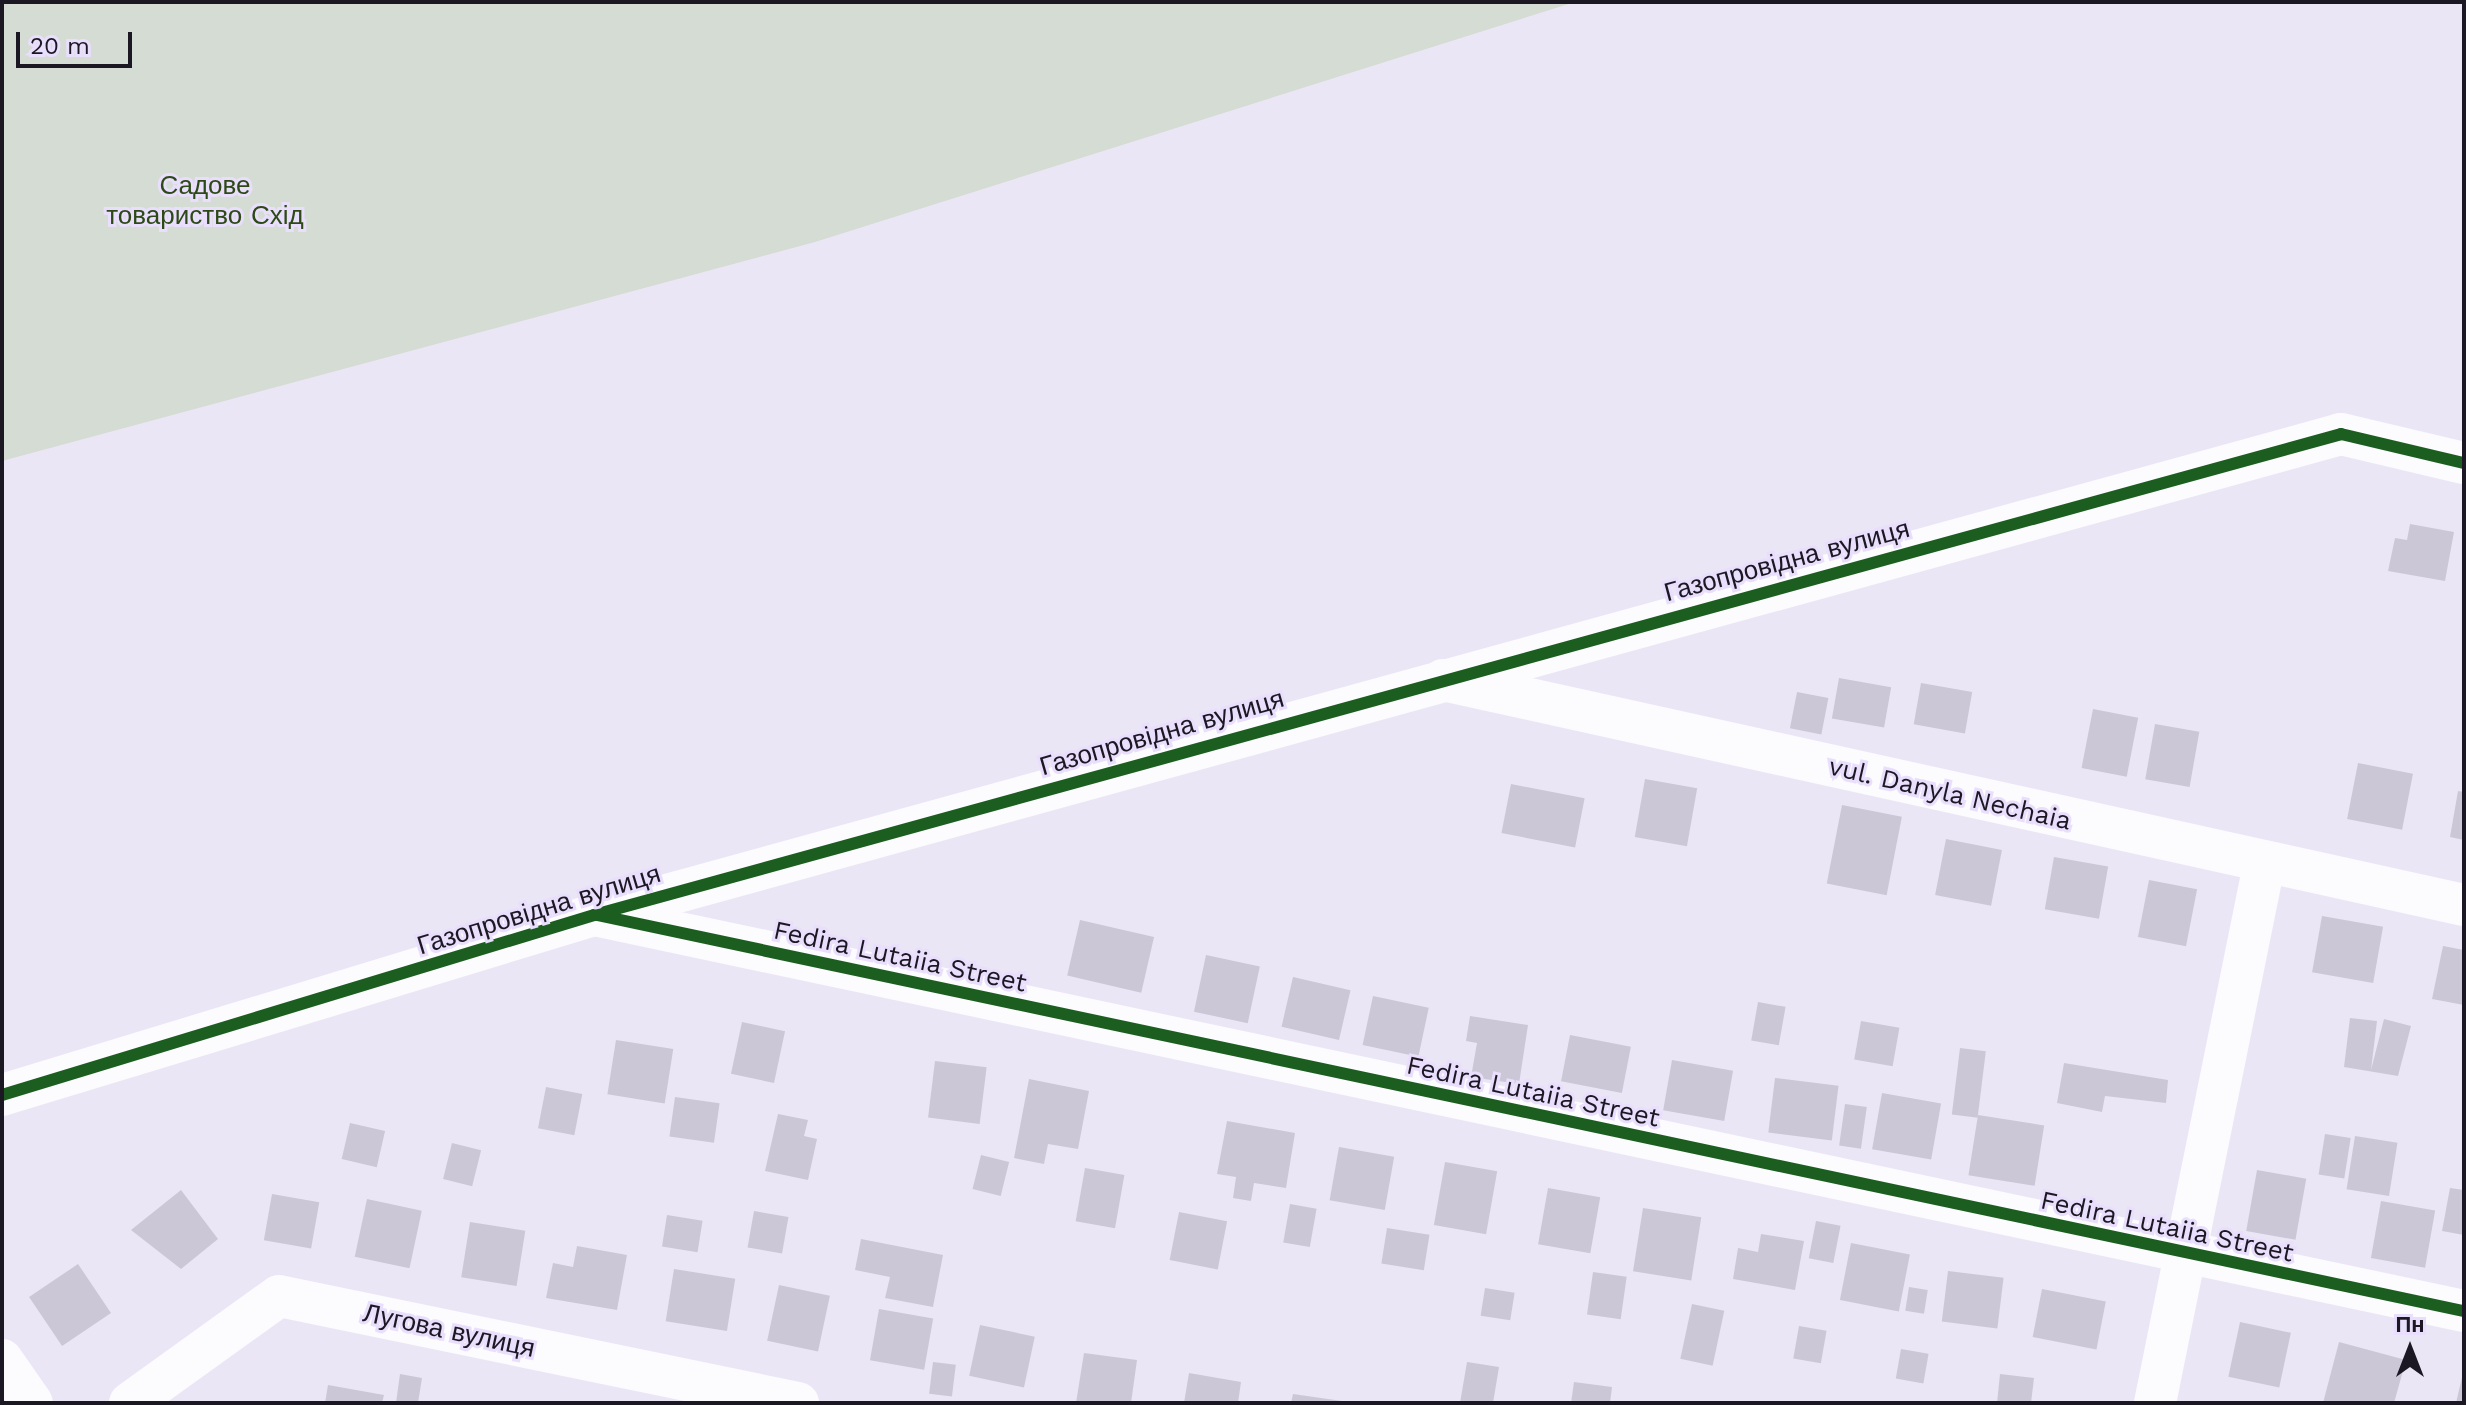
<!DOCTYPE html>
<html>
<head>
<meta charset="utf-8">
<style>
  body { margin:0 }
  #map { position:relative; width:2466px; height:1405px; overflow:hidden; background:#ebe6f6; font-family:"Work Sans",sans-serif }
  div>[style] { position:absolute }
  .green>* { inset:0; background:#d4dcd3 }
  .building>* { inset:0; background:#ccc7d6; transform-origin:0 0 }
  .minor>* { height:42px; margin:-21px; padding:0 21px; transform-origin:21px; border-radius:21px; background:#fcfbfe }
  .cycleway>* { height:12px; margin:-6px; padding:0 6px; transform-origin:6px; border-radius:6px; background:#1b5e20 }
  span { translate:-50% -50%; white-space:nowrap; text-align:center; line-height:1.15; -webkit-text-stroke:6px #e9dffd; paint-order:stroke }
  .park-label { font-size:26px; color:#2d4915 }
  .street-label { font-size:26px; color:#1c1823 }
  .frame { position:absolute; inset:0; border:4px solid #1c1823; pointer-events:none }
  .north { position:absolute; left:2370px; top:1309px; width:80px; height:80px; -webkit-text-stroke:6px #e9dffd; paint-order:stroke; rotate:0deg; font-size:22px; font-weight:700; line-height:32px; text-align:center; color:#1c1823 }
  .north::after { content:''; display:block; margin:auto; width:28px; height:36px; background:#1c1823; clip-path:polygon(50% 0,100% 100%,50% 72%,0 100%) }
  .scale { position:absolute; left:16px; top:32px; width:116px; height:36px; box-sizing:border-box; border:4px solid #1c1823; border-top:0; padding-left:10px; font-size:24px; line-height:28px; white-space:nowrap; color:#1c1823; -webkit-text-stroke:6px #e9dffd; paint-order:stroke }
</style>
</head>
<body>
<div id="map">
  <div class="green">
    <div style="clip-path:polygon(2px 2px,1575px 2px,815px 242px,2px 461px)"></div>
  </div>
  <div class="building">
    <div style="clip-path:polygon(2410px 524px,2454px 532px,2445px 581px,2388px 571px,2395px 538px,2407px 540px)"></div>
    <div style="left:1839px;top:678px;width:53px;height:41px;rotate:10deg"></div>
    <div style="left:1921px;top:683px;width:52px;height:42px;rotate:10deg"></div>
    <div style="left:1797px;top:692px;width:32px;height:37px;rotate:11deg"></div>
    <div style="left:2093px;top:709px;width:46px;height:60px;rotate:11deg"></div>
    <div style="left:2155px;top:724px;width:45px;height:56px;rotate:10deg"></div>
    <div style="left:2358px;top:763px;width:56px;height:57px;rotate:11deg"></div>
    <div style="left:1645px;top:779px;width:53px;height:59px;rotate:10deg"></div>
    <div style="left:1511px;top:784px;width:75px;height:50px;rotate:11deg"></div>
    <div style="clip-path:polygon(2458px 791px,2464px 792px,2464px 840px,2450px 837px)"></div>
    <div style="left:1842px;top:805px;width:61px;height:80px;rotate:11deg"></div>
    <div style="left:1946px;top:839px;width:57px;height:57px;rotate:11deg"></div>
    <div style="left:2054px;top:857px;width:55px;height:53px;rotate:10deg"></div>
    <div style="left:2149px;top:880px;width:49px;height:58px;rotate:11deg"></div>
    <div style="left:2322px;top:916px;width:62px;height:57px;rotate:10deg"></div>
    <div style="left:1080px;top:920px;width:76px;height:57px;rotate:13deg"></div>
    <div style="clip-path:polygon(2443px 946px,2464px 950px,2464px 1005px,2432px 999px)"></div>
    <div style="left:1206px;top:955px;width:55px;height:58px;rotate:12deg"></div>
    <div style="left:1293px;top:977px;width:59px;height:51px;rotate:13deg"></div>
    <div style="left:1373px;top:996px;width:57px;height:50px;rotate:12deg"></div>
    <div style="left:1758px;top:1002px;width:28px;height:39px;rotate:10deg"></div>
    <div style="clip-path:polygon(1470px 1016px,1528px 1025px,1519px 1084px,1471px 1077px,1477px 1043px,1466px 1041px)"></div>
    <div style="clip-path:polygon(2350px 1018px,2377px 1021px,2371px 1070px,2384px 1019px,2411px 1026px,2398px 1076px,2344px 1067px)"></div>
    <div style="left:1861px;top:1021px;width:39px;height:39px;rotate:10deg"></div>
    <div style="left:742px;top:1022px;width:44px;height:53px;rotate:12deg"></div>
    <div style="left:1570px;top:1035px;width:62px;height:47px;rotate:11deg"></div>
    <div style="left:616px;top:1040px;width:58px;height:55px;rotate:9deg"></div>
    <div style="left:1960px;top:1048px;width:26px;height:67px;rotate:7deg"></div>
    <div style="left:1672px;top:1060px;width:62px;height:51px;rotate:10deg"></div>
    <div style="left:935px;top:1061px;width:52px;height:57px;rotate:7deg"></div>
    <div style="clip-path:polygon(2064px 1063px,2168px 1080px,2166px 1103px,2105px 1096px,2102px 1112px,2057px 1103px)"></div>
    <div style="left:1775px;top:1078px;width:64px;height:55px;rotate:7deg"></div>
    <div style="clip-path:polygon(1029px 1079px,1089px 1091px,1078px 1149px,1048px 1144px,1044px 1164px,1014px 1158px)"></div>
    <div style="left:546px;top:1087px;width:37px;height:42px;rotate:11deg"></div>
    <div style="left:1882px;top:1093px;width:60px;height:57px;rotate:10deg"></div>
    <div style="left:675px;top:1097px;width:45px;height:40px;rotate:8deg"></div>
    <div style="left:1845px;top:1104px;width:22px;height:42px;rotate:8deg"></div>
    <div style="clip-path:polygon(778px 1114px,808px 1120px,804px 1136px,817px 1139px,808px 1180px,765px 1171px)"></div>
    <div style="left:1978px;top:1115px;width:67px;height:61px;rotate:9deg"></div>
    <div style="clip-path:polygon(1227px 1121px,1295px 1133px,1286px 1188px,1254px 1183px,1251px 1201px,1233px 1198px,1236px 1177px,1217px 1174px)"></div>
    <div style="left:350px;top:1123px;width:36px;height:37px;rotate:13deg"></div>
    <div style="left:2325px;top:1134px;width:26px;height:41px;rotate:9deg"></div>
    <div style="left:2355px;top:1136px;width:43px;height:54px;rotate:9deg"></div>
    <div style="left:452px;top:1143px;width:30px;height:37px;rotate:14deg"></div>
    <div style="left:1339px;top:1147px;width:56px;height:54px;rotate:10deg"></div>
    <div style="left:981px;top:1155px;width:29px;height:35px;rotate:14deg"></div>
    <div style="left:1445px;top:1162px;width:53px;height:64px;rotate:10deg"></div>
    <div style="left:1085px;top:1168px;width:40px;height:54px;rotate:10deg"></div>
    <div style="left:2257px;top:1170px;width:50px;height:62px;rotate:10deg"></div>
    <div style="left:1548px;top:1188px;width:53px;height:57px;rotate:10deg"></div>
    <div style="clip-path:polygon(2450px 1188px,2464px 1190px,2464px 1235px,2442px 1231px)"></div>
    <div style="clip-path:polygon(181px 1190px,218px 1239px,181px 1269px,131px 1230px)"></div>
    <div style="left:272px;top:1194px;width:48px;height:47px;rotate:10deg"></div>
    <div style="left:367px;top:1199px;width:56px;height:59px;rotate:12deg"></div>
    <div style="left:2381px;top:1201px;width:55px;height:58px;rotate:10deg"></div>
    <div style="left:1290px;top:1204px;width:27px;height:39px;rotate:10deg"></div>
    <div style="left:1643px;top:1208px;width:59px;height:64px;rotate:9deg"></div>
    <div style="left:754px;top:1211px;width:35px;height:37px;rotate:10deg"></div>
    <div style="left:1179px;top:1212px;width:49px;height:49px;rotate:11deg"></div>
    <div style="left:667px;top:1215px;width:36px;height:32px;rotate:9deg"></div>
    <div style="left:1816px;top:1221px;width:25px;height:38px;rotate:11deg"></div>
    <div style="left:470px;top:1222px;width:56px;height:56px;rotate:9deg"></div>
    <div style="left:1387px;top:1228px;width:43px;height:36px;rotate:9deg"></div>
    <div style="clip-path:polygon(1761px 1234px,1804px 1241px,1795px 1290px,1733px 1279px,1738px 1248px,1758px 1252px)"></div>
    <div style="clip-path:polygon(861px 1239px,943px 1255px,933px 1307px,885px 1298px,890px 1277px,855px 1270px)"></div>
    <div style="left:1851px;top:1243px;width:60px;height:58px;rotate:11deg"></div>
    <div style="clip-path:polygon(577px 1246px,627px 1255px,617px 1310px,546px 1298px,553px 1263px,573px 1267px)"></div>
    <div style="left:78px;top:1264px;width:59px;height:59px;rotate:56deg"></div>
    <div style="left:674px;top:1269px;width:62px;height:53px;rotate:9deg"></div>
    <div style="left:1948px;top:1271px;width:56px;height:51px;rotate:7deg"></div>
    <div style="left:1593px;top:1272px;width:34px;height:43px;rotate:8deg"></div>
    <div style="left:779px;top:1285px;width:52px;height:57px;rotate:12deg"></div>
    <div style="left:1909px;top:1287px;width:19px;height:24px;rotate:9deg"></div>
    <div style="left:1485px;top:1288px;width:30px;height:28px;rotate:9deg"></div>
    <div style="left:2042px;top:1289px;width:65px;height:49px;rotate:11deg"></div>
    <div style="left:1692px;top:1304px;width:33px;height:56px;rotate:12deg"></div>
    <div style="left:879px;top:1309px;width:55px;height:52px;rotate:10deg"></div>
    <div style="left:2240px;top:1322px;width:52px;height:56px;rotate:12deg"></div>
    <div style="left:980px;top:1325px;width:56px;height:52px;rotate:12deg"></div>
    <div style="left:1799px;top:1326px;width:28px;height:33px;rotate:10deg"></div>
    <div style="clip-path:polygon(2339px 1342px,2406px 1360px,2394px 1403px,2323px 1403px)"></div>
    <div style="left:1901px;top:1349px;width:28px;height:30px;rotate:10deg"></div>
    <div style="clip-path:polygon(1084px 1353px,1137px 1360px,1131px 1403px,1076px 1403px)"></div>
    <div style="left:933px;top:1362px;width:23px;height:32px;rotate:7deg"></div>
    <div style="clip-path:polygon(1467px 1362px,1499px 1367px,1493px 1403px,1460px 1403px)"></div>
    <div style="clip-path:polygon(1189px 1373px,1241px 1382px,1238px 1403px,1184px 1403px)"></div>
    <div style="clip-path:polygon(2463px 1373px,2464px 1403px,2456px 1403px)"></div>
    <div style="clip-path:polygon(400px 1374px,422px 1378px,418px 1403px,396px 1403px)"></div>
    <div style="clip-path:polygon(2000px 1374px,2034px 1378px,2031px 1403px,1997px 1403px)"></div>
    <div style="clip-path:polygon(1574px 1382px,1612px 1387px,1610px 1403px,1571px 1403px)"></div>
    <div style="clip-path:polygon(328px 1385px,384px 1395px,382px 1403px,325px 1403px)"></div>
    <div style="clip-path:polygon(1293px 1394px,1342px 1401px,1342px 1403px,1291px 1403px)"></div>
  </div>
  <div class="minor">
    <div style="left:1443px;top:680px;width:1045px;rotate:12.43deg"></div>
    <div style="left:599px;top:916px;width:1906px;rotate:11.96deg"></div>
    <div style="left:2px;top:1095px;width:619px;rotate:-16.91deg"></div>
    <div style="left:594px;top:915px;width:1812px;rotate:-15.39deg"></div>
    <div style="left:2341px;top:434px;width:126px;rotate:13.3deg"></div>
    <div style="left:2px;top:1360px;width:52px;rotate:55.1deg"></div>
    <div style="left:130px;top:1403px;width:183px;rotate:-35.7deg"></div>
    <div style="left:279px;top:1296px;width:530px;rotate:11.65deg"></div>
    <div style="left:2155px;top:1403px;width:549px;rotate:-78.55deg"></div>
  </div>
  <div class="cycleway">
    <div style="left:597px;top:915px;width:1909px;rotate:11.98deg"></div>
    <div style="left:2px;top:1095px;width:619px;rotate:-16.91deg"></div>
    <div style="left:594px;top:915px;width:1812px;rotate:-15.39deg"></div>
    <div style="left:2341px;top:434px;width:126px;rotate:13.3deg"></div>
  </div>
  <div class="park-label">
    <span style="left:205px;top:201px">Садове<br>товариство Схід</span>
  </div>
  <div class="street-label">
    <span style="left:1787px;top:561px;rotate:-15deg">Газопровідна вулиця</span>
    <span style="left:1162px;top:733px;rotate:-16deg">Газопровідна вулиця</span>
    <span style="left:1950px;top:794px;rotate:13deg">vul. Danyla Nechaia</span>
    <span style="left:539px;top:910px;rotate:-17deg">Газопровідна вулиця</span>
    <span style="left:900px;top:957px;rotate:12deg">Fedira Lutaiia Street</span>
    <span style="left:1533px;top:1092px;rotate:12deg">Fedira Lutaiia Street</span>
    <span style="left:2167px;top:1227px;rotate:12deg">Fedira Lutaiia Street</span>
    <span style="left:449px;top:1331px;rotate:12deg">Лугова вулиця</span>
  </div>
  <div class="frame"></div>
  <div class="north">Пн</div>
  <div class="scale">20 m</div>
</div>
</body>
</html>
